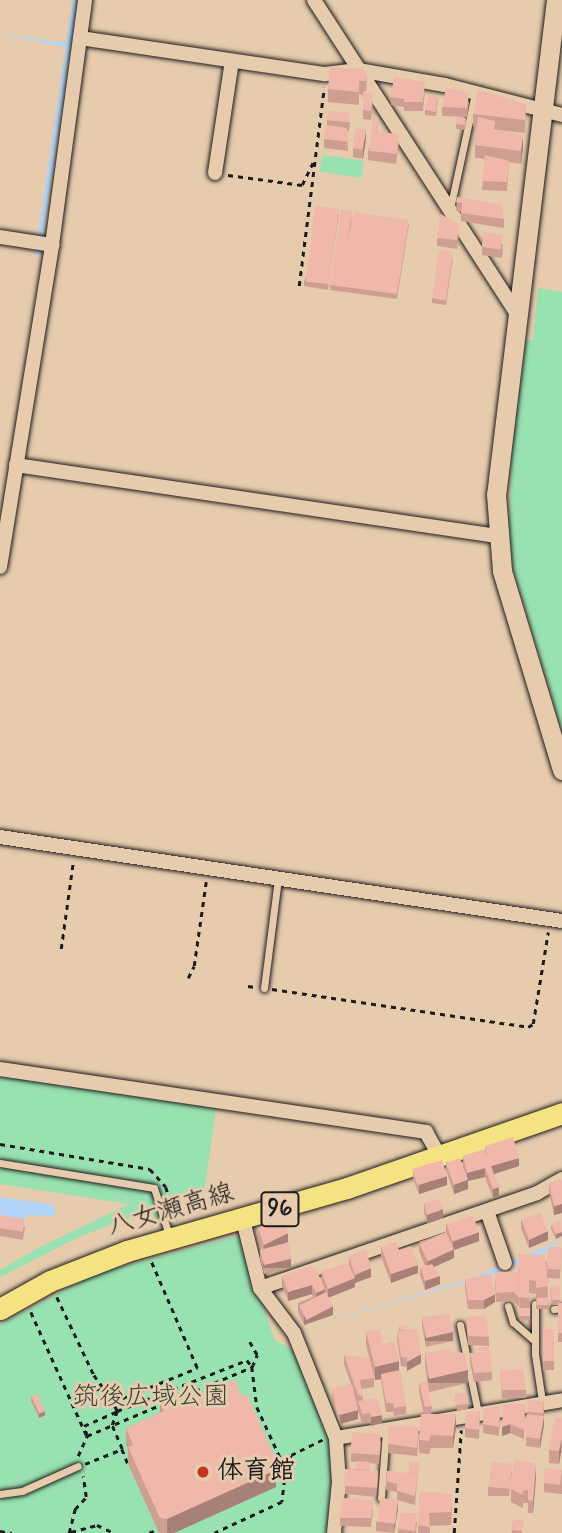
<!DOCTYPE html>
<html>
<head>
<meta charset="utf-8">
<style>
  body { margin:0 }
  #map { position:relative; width:562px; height:1533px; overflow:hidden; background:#e6cbad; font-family:Mynerve,"Klee One",sans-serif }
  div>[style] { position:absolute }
  .green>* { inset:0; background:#98e1b0; transform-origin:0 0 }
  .water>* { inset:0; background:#b1d4f9 }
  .path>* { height:2.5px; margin-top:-1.25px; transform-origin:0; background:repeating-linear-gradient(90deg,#1c1c1c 0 5px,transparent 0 10px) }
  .roads { filter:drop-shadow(0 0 2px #1c1c1c) drop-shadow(0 0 2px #1c1c1c) }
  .lane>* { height:7px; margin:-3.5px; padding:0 3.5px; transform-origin:3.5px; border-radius:3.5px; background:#e6cbad }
  .street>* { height:14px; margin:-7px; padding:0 7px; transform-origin:7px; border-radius:7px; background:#e6cbad }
  .secondary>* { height:19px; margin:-9.5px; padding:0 9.5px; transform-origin:9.5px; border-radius:9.5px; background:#e6cbad }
  .primary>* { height:21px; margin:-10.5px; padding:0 10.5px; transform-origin:10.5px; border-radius:10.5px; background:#f5e382 }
  .wall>* { inset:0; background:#ce9e92; transform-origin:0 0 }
  .shaded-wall>* { inset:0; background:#a78177; transform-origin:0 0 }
  .building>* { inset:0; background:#efb8aa; transform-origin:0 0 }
  .dots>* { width:19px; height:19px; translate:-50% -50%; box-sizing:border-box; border:4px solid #e6cbad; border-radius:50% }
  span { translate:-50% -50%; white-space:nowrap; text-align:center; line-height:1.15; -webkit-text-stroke:6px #e6cbad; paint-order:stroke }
  .shield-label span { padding:2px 5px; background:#e6cbad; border:2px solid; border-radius:5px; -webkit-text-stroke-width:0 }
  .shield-label { font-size:24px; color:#1c1c1c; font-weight:700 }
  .street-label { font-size:26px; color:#1c1c1c }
  .park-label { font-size:26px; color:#35433a }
  .poi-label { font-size:26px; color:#1c1c1c; font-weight:700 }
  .left { translate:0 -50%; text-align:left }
</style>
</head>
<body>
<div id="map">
  <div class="green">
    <div style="left:322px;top:155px;width:42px;height:17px;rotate:8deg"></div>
    <div style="clip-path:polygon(538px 288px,562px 292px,562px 730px,513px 568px,509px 535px,512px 448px,526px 340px,533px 340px)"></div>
    <div style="clip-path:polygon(0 1074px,216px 1108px,204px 1194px,155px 1206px,158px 1218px,155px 1219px,151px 1210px,81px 1236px,0 1277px,0 1270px,40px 1247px,129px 1204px,0 1184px)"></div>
    <div style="clip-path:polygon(240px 1235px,274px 1339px,294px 1351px,328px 1435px,335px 1486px,330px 1533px,0 1533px,0 1324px,97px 1273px)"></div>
  </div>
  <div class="water">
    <div style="clip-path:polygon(73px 0,78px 0,40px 255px,35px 255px,66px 47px,0 34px,66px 43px)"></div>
    <div style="clip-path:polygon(0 1197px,54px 1205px,55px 1216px,25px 1215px,24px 1221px,0 1221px)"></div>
    <div style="clip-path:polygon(562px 1240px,542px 1254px,486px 1277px,307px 1327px,468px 1280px)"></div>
  </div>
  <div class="path">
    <div style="left:228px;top:175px;width:75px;rotate:7.7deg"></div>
    <div style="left:302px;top:185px;width:30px;rotate:-64deg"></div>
    <div style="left:299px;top:286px;width:200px;rotate:-82.8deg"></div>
    <div style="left:61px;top:949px;width:88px;rotate:-82.1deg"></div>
    <div style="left:188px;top:978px;width:13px;rotate:-63deg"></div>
    <div style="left:194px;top:966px;width:85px;rotate:-81.9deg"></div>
    <div style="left:248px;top:986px;width:7px;rotate:8deg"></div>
    <div style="left:272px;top:989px;width:259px;rotate:8.4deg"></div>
    <div style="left:528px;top:1027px;width:6px;rotate:-31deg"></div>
    <div style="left:533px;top:1024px;width:93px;rotate:-80.7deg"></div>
    <div style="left:0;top:1144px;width:152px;rotate:9.5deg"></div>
    <div style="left:150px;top:1169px;width:24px;rotate:48deg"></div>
    <div style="left:166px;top:1187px;width:35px;rotate:74deg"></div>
    <div style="left:57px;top:1297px;width:86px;rotate:64.6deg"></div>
    <div style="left:94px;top:1375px;width:26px;rotate:54deg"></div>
    <div style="left:109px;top:1396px;width:13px;rotate:-148deg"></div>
    <div style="left:98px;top:1389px;width:29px;rotate:155deg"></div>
    <div style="left:31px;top:1312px;width:136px;rotate:65.7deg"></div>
    <div style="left:87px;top:1436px;width:10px;rotate:-107deg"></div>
    <div style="left:84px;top:1426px;width:36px;rotate:-24deg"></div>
    <div style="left:117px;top:1411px;width:140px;rotate:-21.4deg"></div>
    <div style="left:247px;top:1360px;width:9px;rotate:54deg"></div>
    <div style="left:252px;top:1367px;width:13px;rotate:-67deg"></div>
    <div style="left:257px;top:1355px;width:16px;rotate:-120deg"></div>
    <div style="left:195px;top:1391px;width:62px;rotate:-22.8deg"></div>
    <div style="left:252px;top:1367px;width:40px;rotate:82.9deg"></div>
    <div style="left:257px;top:1407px;width:69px;rotate:65.3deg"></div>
    <div style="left:286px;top:1470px;width:32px;rotate:97deg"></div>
    <div style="left:282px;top:1502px;width:74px;rotate:155.2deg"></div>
    <div style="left:113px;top:1402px;width:91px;rotate:-22deg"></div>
    <div style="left:197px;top:1368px;width:116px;rotate:-113.3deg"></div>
    <div style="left:122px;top:1449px;width:18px;rotate:68deg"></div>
    <div style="left:78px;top:1456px;width:22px;rotate:-66deg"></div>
    <div style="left:87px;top:1436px;width:79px;rotate:-23deg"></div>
    <div style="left:85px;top:1464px;width:40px;rotate:-22deg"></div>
    <div style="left:122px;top:1449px;width:26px;rotate:-113deg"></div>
    <div style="left:112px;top:1425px;width:15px;rotate:-70deg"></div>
    <div style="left:117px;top:1411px;width:17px;rotate:-118deg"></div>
    <div style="left:286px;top:1470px;width:16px;rotate:-72deg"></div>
    <div style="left:291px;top:1455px;width:37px;rotate:-26deg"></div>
    <div style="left:0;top:1531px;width:12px;rotate:9deg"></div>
    <div style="left:71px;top:1532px;width:27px;rotate:-15deg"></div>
    <div style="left:97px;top:1525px;width:19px;rotate:25deg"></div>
    <div style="left:69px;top:1533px;width:25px;rotate:-76deg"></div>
    <div style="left:75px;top:1509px;width:16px;rotate:-47deg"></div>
    <div style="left:86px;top:1497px;width:21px;rotate:-98deg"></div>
    <div style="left:149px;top:1533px;width:10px;rotate:-24deg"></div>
    <div style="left:454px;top:1533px;width:103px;rotate:-86.1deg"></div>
  </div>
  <div class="roads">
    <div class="lane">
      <div style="left:450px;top:209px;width:119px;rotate:-77.8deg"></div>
      <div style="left:264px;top:988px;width:110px;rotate:-82.7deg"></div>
      <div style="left:0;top:1163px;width:156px;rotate:9.2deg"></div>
      <div style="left:154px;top:1188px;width:49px;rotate:72.3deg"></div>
      <div style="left:535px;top:1304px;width:50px;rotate:90deg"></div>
      <div style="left:535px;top:1354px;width:48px;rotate:81.5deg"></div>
      <div style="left:508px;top:1306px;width:17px;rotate:73deg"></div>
      <div style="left:513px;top:1322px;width:29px;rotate:41deg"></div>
      <div style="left:554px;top:1309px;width:8px;rotate:-7deg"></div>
      <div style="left:460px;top:1325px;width:90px;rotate:78.4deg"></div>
      <div style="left:0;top:1494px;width:22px;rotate:-8deg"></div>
      <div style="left:22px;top:1491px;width:61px;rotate:-24.1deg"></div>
      <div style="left:381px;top:1498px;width:68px;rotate:-85.8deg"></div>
    </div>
    <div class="street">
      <div style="left:314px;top:0;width:372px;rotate:57.1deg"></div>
      <div style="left:80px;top:38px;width:248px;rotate:8.4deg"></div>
      <div style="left:325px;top:74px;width:33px;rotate:-7deg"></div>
      <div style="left:358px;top:70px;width:88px;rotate:9.8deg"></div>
      <div style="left:445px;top:85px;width:121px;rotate:14.4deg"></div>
      <div style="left:215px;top:173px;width:113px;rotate:-81.4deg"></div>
      <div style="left:0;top:237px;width:53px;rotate:8.7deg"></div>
      <div style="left:16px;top:465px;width:486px;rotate:8.4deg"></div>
      <div style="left:0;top:567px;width:326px;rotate:-80.8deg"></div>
      <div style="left:52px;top:245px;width:247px;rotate:-82.3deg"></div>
      <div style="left:0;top:837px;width:568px;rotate:8.5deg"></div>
      <div style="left:0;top:1069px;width:431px;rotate:8.4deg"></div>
      <div style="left:426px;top:1132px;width:29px;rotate:61deg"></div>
      <div style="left:487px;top:1211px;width:55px;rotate:70.9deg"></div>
      <div style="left:243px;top:1220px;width:70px;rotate:76deg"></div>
      <div style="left:260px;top:1288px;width:56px;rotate:52.9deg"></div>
      <div style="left:294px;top:1333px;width:113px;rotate:68.2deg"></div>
      <div style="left:336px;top:1438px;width:44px;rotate:86.1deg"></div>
      <div style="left:339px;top:1482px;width:51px;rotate:95.6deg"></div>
      <div style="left:260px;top:1288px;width:293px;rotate:-18.9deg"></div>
      <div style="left:537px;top:1193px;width:29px;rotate:-29deg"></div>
      <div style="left:336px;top:1438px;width:229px;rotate:-9.5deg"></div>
    </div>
    <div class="secondary">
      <div style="left:556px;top:0;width:498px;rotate:96.9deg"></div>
      <div style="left:496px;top:494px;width:77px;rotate:85.5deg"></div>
      <div style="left:502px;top:571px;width:208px;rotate:73.2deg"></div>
    </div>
    <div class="primary">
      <div style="left:0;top:1309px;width:57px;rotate:-29.2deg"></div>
      <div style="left:50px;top:1281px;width:83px;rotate:-21.3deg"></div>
      <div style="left:127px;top:1251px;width:229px;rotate:-16deg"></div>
      <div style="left:347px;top:1188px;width:228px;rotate:-19.2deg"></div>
    </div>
  </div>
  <div class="wall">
    <div style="clip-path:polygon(367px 75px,366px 92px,373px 102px,371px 120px,363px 119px,363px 94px,359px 94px,359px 105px,328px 102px,328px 89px)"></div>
    <div style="clip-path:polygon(425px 91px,423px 111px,404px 111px,404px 107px,391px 105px,391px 97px)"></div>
    <div style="clip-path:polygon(438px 100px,436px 116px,425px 115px,425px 110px)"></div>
    <div style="clip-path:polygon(469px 102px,467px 117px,442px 116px,442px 107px)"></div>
    <div style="clip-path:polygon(526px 104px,525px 133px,498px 130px,523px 148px,521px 164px,509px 162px,507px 191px,482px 190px,485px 159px,475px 158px,475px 145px,477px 127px,473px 127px,473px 114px)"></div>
    <div style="clip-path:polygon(457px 117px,466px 122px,465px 130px,456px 129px)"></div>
    <div style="clip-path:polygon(327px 120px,350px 122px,349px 131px,347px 131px,348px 151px,324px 148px,324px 139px,327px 126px)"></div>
    <div style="clip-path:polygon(378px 122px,377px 131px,399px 143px,396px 164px,368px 160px,368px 151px)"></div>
    <div style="clip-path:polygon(366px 139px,363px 159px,353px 157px,353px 148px)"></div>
    <div style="clip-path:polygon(457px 197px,504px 219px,504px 228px,461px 221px,461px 212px,456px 211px)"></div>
    <div style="clip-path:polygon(339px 213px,328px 290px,304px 286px,304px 281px)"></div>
    <div style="clip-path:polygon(352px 216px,351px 227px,409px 224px,397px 299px,330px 290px,330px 285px)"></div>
    <div style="clip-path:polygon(459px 234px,457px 249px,437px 246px,437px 238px)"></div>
    <div style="clip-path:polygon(503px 244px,502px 258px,482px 255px,482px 247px)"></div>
    <div style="clip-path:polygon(453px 257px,446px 305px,432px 303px,432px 298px)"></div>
    <div style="clip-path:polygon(485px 1146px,519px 1166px,494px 1174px,499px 1196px,493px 1198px,485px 1177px,468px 1181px,468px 1189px,454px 1194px,446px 1170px,446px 1162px,463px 1166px,463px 1156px,485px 1151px)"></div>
    <div style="clip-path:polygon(413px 1170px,447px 1185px,419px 1194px,413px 1179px)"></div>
    <div style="clip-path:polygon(562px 1180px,562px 1213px,554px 1215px,549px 1191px,549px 1183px)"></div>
    <div style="clip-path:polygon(424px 1203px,443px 1218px,427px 1223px,424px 1212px)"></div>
    <div style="clip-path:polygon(0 1215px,25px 1227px,23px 1240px,0 1236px)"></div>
    <div style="clip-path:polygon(521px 1219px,548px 1240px,529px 1248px,521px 1228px)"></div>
    <div style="clip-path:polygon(561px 1221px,556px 1239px,551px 1229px,551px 1225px)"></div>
    <div style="clip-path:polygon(446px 1224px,479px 1241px,454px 1250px,454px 1258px,434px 1267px,440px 1284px,425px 1290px,420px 1275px,420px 1267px,425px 1266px,419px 1251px,419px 1242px,446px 1232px)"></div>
    <div style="clip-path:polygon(258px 1228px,288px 1242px,291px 1268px,264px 1274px,260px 1259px,260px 1250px,262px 1249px,258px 1237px)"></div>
    <div style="clip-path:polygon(381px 1247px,399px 1250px,418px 1273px,391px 1283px,381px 1256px)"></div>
    <div style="left:549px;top:1247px;width:13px;height:31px;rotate:4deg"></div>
    <div style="clip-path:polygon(349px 1257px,371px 1277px,355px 1283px,355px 1287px,329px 1297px,333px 1315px,304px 1325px,298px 1312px,298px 1303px,313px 1297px,312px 1294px,288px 1301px,282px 1285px,282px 1276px,322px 1281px,321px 1271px,349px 1264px)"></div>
    <div style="clip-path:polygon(547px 1261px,548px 1297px,549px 1297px,548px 1309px,536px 1309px,536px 1294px,529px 1293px,530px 1320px,520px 1321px,518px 1267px)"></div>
    <div style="clip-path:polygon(518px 1272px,519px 1307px,514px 1301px,496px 1302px,495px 1281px)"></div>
    <div style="clip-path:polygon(465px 1279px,495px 1302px,484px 1309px,468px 1309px,465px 1288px)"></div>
    <div style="clip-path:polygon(559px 1286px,560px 1303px,562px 1303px,562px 1342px,558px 1342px,558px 1305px,552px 1305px,550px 1291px,550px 1287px)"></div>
    <div style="clip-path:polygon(422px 1317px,453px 1341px,426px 1347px,422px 1326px)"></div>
    <div style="clip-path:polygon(466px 1317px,489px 1337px,489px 1346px,468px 1345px)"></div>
    <div style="clip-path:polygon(399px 1326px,406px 1330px,421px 1363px,407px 1371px,407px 1367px,401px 1366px,397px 1340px,397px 1331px,399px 1331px)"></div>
    <div style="left:543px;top:1329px;width:11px;height:41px"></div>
    <div style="clip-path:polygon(366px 1332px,383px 1344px,399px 1370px,406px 1406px,406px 1414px,394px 1416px,393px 1412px,386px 1412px,381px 1379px,375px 1380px,366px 1345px)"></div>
    <div style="clip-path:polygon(425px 1353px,468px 1383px,429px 1392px,425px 1366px)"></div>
    <div style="clip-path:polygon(470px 1353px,492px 1372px,492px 1380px,474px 1382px,470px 1362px)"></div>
    <div style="clip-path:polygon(344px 1355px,374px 1378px,374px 1387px,361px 1389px,363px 1400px,382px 1423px,371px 1426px,370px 1421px,362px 1423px,358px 1411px,358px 1419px,340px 1424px,332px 1399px,332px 1390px,351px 1384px,344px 1364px)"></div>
    <div style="clip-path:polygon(500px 1371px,526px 1390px,526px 1398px,502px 1398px)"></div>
    <div style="clip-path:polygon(419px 1383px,432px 1406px,431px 1414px,456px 1427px,453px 1448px,431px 1448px,429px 1454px,419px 1453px,419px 1440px,424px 1414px,419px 1392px)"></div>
    <div style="clip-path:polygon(455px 1395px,468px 1404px,468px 1409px,457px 1411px)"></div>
    <div style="clip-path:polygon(31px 1396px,45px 1415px,39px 1418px,31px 1401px)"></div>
    <div style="clip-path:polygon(198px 1396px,278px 1480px,276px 1481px,276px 1487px,174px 1533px,159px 1533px,128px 1464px,128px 1450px,126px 1445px,126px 1428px,160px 1413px,160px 1402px)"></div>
    <div style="clip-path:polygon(544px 1401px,544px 1425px,540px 1448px,526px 1446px,527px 1412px)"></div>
    <div style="clip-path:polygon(525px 1404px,524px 1439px,510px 1433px,502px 1436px)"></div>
    <div style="clip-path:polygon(484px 1408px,500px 1415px,499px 1436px,483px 1433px)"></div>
    <div style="clip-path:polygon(480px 1411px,479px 1439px,465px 1437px,465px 1428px)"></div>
    <div style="clip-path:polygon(562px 1419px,562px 1453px,561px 1453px,559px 1464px,549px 1463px,549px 1450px)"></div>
    <div style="clip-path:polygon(389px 1426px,419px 1435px,417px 1456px,388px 1453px)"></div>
    <div style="clip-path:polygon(381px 1442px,379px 1464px,369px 1463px,369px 1470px,378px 1479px,376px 1497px,345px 1494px,345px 1469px,356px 1469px,356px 1462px,351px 1462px,351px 1453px)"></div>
    <div style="clip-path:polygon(419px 1462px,415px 1505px,397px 1500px,397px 1492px,386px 1490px,386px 1481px,409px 1473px)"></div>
    <div style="clip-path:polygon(562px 1470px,562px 1494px,544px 1492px,544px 1483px)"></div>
    <div style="clip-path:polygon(512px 1472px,509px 1496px,488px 1496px,488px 1487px)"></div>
    <div style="clip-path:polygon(536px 1477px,533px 1513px,528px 1513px,528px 1503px,523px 1503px,523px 1508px,511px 1502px,511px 1489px)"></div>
    <div style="clip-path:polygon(420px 1491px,452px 1507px,451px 1525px,430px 1526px,430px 1533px,418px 1533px)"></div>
    <div style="clip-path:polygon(373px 1509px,371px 1527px,340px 1526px,340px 1518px)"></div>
    <div style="clip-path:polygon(398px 1509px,394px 1533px,376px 1531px,376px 1522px)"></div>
    <div style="left:513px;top:1520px;width:10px;height:13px;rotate:6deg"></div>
    <div style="clip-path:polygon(417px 1522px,416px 1533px,398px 1533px,398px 1529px)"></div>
  </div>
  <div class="shaded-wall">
    <div style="clip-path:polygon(366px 130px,366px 139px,363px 159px,363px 150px)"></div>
    <div style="clip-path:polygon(523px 135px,523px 148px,521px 164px,521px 151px)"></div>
    <div style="clip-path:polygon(519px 1158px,519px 1166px,491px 1175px,491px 1166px)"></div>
    <div style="clip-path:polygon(485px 1168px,485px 1177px,468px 1181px,468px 1189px,454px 1194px,454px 1185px,467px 1180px,467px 1173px)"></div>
    <div style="clip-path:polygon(447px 1176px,447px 1185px,419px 1194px,419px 1185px)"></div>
    <div style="clip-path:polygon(499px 1187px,499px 1196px,493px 1198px,493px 1189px)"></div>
    <div style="clip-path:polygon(562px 1204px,562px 1213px,554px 1215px,554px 1206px)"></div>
    <div style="clip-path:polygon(443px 1209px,443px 1218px,427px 1223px,427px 1215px)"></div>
    <div style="clip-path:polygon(548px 1231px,548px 1240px,529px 1248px,529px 1240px)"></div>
    <div style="clip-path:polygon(479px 1232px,479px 1241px,454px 1250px,454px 1258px,427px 1270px,427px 1261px,453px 1250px,453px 1242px)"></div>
    <div style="clip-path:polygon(562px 1232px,562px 1236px,556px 1239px,556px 1234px)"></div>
    <div style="clip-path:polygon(288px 1233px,288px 1242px,264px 1254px,264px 1245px)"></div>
    <div style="left:291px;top:1259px;width:9px;height:28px;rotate:90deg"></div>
    <div style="clip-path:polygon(418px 1265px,418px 1273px,391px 1283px,391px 1274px)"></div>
    <div style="clip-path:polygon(371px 1268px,371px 1277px,355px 1283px,355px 1287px,328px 1298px,328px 1289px,355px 1278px,355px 1275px)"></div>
    <div style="clip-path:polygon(440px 1276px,440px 1284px,425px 1290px,425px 1281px)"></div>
    <div style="clip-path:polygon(312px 1285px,312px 1294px,288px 1301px,288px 1292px)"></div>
    <div style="clip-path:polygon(325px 1289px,325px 1297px,316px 1302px,316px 1293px)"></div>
    <div style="clip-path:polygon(495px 1294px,495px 1302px,484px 1309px,484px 1300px)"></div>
    <div style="clip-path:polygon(333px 1306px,333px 1315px,304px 1325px,304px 1317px)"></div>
    <div style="left:453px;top:1332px;width:9px;height:28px;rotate:90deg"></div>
    <div style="clip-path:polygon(421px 1354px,421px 1363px,407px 1371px,407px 1362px)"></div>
    <div style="clip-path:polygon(399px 1361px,399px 1374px,381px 1374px,381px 1379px,375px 1380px,375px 1367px)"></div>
    <div style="left:468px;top:1370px;width:13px;height:40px;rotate:90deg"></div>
    <div style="clip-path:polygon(358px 1410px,358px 1419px,340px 1424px,340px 1415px)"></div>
    <div style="clip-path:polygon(45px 1411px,45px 1415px,39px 1418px,39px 1413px)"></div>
    <div style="clip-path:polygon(456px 1414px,456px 1427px,453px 1448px,453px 1436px)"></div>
    <div style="clip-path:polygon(382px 1415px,382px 1423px,371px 1426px,371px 1417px)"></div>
    <div style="clip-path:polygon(544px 1416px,544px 1425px,540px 1448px,540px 1439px)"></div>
    <div style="clip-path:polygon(510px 1424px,510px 1433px,502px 1436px,502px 1427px)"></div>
    <div style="clip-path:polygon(561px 1440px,561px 1453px,559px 1464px,559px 1451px)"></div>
    <div style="clip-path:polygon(278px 1464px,278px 1480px,276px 1481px,276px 1487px,174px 1533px,167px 1533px,167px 1519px)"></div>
    <div style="clip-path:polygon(536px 1464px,536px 1477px,533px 1513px,533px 1501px)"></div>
    <div style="clip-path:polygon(398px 1500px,398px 1509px,394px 1533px,394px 1524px)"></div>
  </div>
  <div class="building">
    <div style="clip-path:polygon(330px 67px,363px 69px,367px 75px,366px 81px,359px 81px,359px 92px,328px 89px)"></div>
    <div style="clip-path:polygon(394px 77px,425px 82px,423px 102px,404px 102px,404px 99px,391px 97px)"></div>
    <div style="clip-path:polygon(446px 88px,469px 93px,467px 108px,442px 107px)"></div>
    <div style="clip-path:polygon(478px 90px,526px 104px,525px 120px,473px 114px)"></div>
    <div style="clip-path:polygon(363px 91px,373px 93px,371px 111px,363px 110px)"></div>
    <div style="clip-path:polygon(429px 94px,438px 96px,436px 112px,425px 110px)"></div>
    <div style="left:328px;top:111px;width:22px;height:9px;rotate:5deg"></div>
    <div style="clip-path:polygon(373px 116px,378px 117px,377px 131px,371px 131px)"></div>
    <div style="left:457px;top:117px;width:9px;height:7px;rotate:6deg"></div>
    <div style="clip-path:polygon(478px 117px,495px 121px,494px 129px,523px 135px,521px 151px,475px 145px)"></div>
    <div style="clip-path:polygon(327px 125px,347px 128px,348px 142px,324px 139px)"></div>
    <div style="left:356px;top:128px;width:10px;height:20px;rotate:11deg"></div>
    <div style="left:371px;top:131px;width:28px;height:20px;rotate:6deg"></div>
    <div style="clip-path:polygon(485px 155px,509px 161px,507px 182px,482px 181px)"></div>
    <div style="clip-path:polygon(457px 197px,502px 205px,504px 219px,461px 213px,462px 203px,456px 202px)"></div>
    <div style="left:315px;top:206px;width:24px;height:76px;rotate:7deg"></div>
    <div style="clip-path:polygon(341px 210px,352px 211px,348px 238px,354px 212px,409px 220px,397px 294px,330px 285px)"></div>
    <div style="clip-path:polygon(441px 214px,459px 225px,457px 240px,437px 238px)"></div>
    <div style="left:484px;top:232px;width:19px;height:15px;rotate:9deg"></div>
    <div style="left:439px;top:250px;width:14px;height:49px;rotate:8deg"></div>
    <div style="clip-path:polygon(513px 1137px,519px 1158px,491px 1166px,499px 1187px,493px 1189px,485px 1168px,467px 1173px,463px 1156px,484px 1149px,487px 1157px,485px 1146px)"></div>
    <div style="left:460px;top:1158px;width:23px;height:15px;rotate:70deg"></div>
    <div style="left:442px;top:1160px;width:17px;height:31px;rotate:73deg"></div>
    <div style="clip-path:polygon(562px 1180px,562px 1204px,554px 1206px,549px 1183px)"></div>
    <div style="clip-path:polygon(439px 1199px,443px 1209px,427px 1215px,424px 1203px)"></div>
    <div style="clip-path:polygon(541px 1213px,548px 1231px,529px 1240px,521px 1219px)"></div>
    <div style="left:0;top:1215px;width:25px;height:13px;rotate:9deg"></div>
    <div style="left:473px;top:1215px;width:18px;height:28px;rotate:71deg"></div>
    <div style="clip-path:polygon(283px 1219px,288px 1233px,264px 1245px,258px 1228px)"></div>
    <div style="clip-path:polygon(561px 1221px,562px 1232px,556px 1234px,551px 1225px)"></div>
    <div style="left:446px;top:1232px;width:19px;height:29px;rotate:65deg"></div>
    <div style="clip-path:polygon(289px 1242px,291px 1259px,264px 1265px,260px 1250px)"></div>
    <div style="clip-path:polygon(396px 1242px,399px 1250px,411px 1246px,418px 1265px,391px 1274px,381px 1247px)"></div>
    <div style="left:549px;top:1247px;width:13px;height:22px;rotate:4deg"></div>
    <div style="clip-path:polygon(366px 1249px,371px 1268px,355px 1275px,349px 1257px)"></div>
    <div style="clip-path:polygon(518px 1254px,545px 1255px,548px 1286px,536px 1288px,536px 1281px,529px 1280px,529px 1298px,519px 1297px)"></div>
    <div style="clip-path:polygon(348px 1263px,355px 1278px,328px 1289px,321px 1271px)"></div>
    <div style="clip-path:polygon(432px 1264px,440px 1276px,425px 1281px,420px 1267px)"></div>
    <div style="clip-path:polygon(309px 1266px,316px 1269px,325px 1289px,316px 1293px,312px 1285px,288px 1292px,282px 1276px)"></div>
    <div style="clip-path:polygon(495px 1272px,518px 1272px,519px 1298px,514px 1292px,496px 1293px)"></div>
    <div style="clip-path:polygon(491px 1274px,495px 1294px,484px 1300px,468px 1300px,465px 1279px)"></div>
    <div style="clip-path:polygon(559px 1286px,560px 1300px,552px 1300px,550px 1287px)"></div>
    <div style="left:326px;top:1292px;width:16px;height:30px;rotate:63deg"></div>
    <div style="clip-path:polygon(549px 1297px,548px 1305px,536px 1305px,537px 1298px)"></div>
    <div style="left:558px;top:1303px;width:4px;height:30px"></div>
    <div style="left:530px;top:1308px;width:8px;height:11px;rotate:90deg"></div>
    <div style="clip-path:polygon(449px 1314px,453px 1332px,426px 1338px,422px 1317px)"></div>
    <div style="clip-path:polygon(486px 1315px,489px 1337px,468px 1336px,466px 1317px)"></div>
    <div style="clip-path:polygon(399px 1326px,407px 1326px,406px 1330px,400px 1330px)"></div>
    <div style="clip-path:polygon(380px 1329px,383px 1344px,394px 1341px,399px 1361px,375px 1367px,366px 1332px)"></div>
    <div style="clip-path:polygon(418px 1329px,421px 1354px,407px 1362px,407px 1358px,401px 1357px,397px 1331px)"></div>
    <div style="left:543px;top:1329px;width:11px;height:32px"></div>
    <div style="left:489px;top:1347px;width:4px;height:11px;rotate:90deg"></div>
    <div style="clip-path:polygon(451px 1348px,450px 1351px,464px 1353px,468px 1370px,429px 1379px,425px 1353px)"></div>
    <div style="clip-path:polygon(490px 1351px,492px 1372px,474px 1373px,470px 1353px)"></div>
    <div style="clip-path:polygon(344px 1355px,369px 1358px,374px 1378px,360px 1380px,363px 1397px,358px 1395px)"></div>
    <div style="clip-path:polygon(523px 1369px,526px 1390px,502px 1390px,500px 1371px)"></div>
    <div style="clip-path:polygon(400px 1370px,406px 1406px,394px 1408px,393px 1403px,386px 1403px,381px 1374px)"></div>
    <div style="clip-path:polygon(235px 1379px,242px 1397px,247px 1394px,278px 1464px,274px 1466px,276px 1470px,167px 1519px,160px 1518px,128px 1447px,133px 1445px,126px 1428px,164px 1411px,160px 1402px,194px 1386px,198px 1396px)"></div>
    <div style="clip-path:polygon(427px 1381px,432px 1406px,425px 1407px,419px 1383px)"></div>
    <div style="left:352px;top:1384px;width:27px;height:21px;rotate:77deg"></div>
    <div style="left:467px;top:1393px;width:11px;height:12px;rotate:85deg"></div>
    <div style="left:37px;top:1394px;width:19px;height:6px;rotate:65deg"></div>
    <div style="clip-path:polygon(377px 1398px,382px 1415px,371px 1417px,370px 1413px,362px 1414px,358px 1401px)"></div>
    <div style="left:528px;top:1400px;width:16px;height:12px;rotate:4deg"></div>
    <div style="clip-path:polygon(503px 1404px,525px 1404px,524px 1430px,510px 1424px,502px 1427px)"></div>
    <div style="clip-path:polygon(500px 1406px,499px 1427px,483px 1424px,484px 1408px)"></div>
    <div style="clip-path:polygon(480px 1411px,479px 1430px,465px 1428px,466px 1412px)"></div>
    <div style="clip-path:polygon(421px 1414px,456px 1414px,453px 1436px,431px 1435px,429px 1441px,419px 1440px)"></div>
    <div style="clip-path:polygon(527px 1414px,544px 1416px,540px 1439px,526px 1437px)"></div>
    <div style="clip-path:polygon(555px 1417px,562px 1419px,562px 1440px,561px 1440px,559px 1451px,549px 1450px)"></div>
    <div style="clip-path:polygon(389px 1426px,419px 1427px,417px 1448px,388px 1444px)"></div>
    <div style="left:352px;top:1432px;width:29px;height:21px;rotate:4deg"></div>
    <div style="clip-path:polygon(514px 1459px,536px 1464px,533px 1501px,528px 1500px,528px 1490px,522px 1491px,523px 1495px,511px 1489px)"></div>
    <div style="left:356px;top:1461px;width:14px;height:8px;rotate:4deg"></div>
    <div style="clip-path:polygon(409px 1461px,419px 1462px,418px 1475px,418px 1474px,409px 1473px)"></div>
    <div style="left:491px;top:1462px;width:21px;height:25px;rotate:5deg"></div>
    <div style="left:545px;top:1468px;width:17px;height:15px;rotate:7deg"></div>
    <div style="left:345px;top:1469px;width:33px;height:17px;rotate:3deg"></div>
    <div style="clip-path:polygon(387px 1471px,418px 1474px,415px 1496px,397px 1491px,397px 1484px,386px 1481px)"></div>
    <div style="clip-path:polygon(420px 1491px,452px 1494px,451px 1512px,429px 1513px,430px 1527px,418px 1525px)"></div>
    <div style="clip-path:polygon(343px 1498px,373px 1500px,371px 1518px,340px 1518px)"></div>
    <div style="left:380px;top:1498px;width:18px;height:24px;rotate:6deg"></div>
    <div style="clip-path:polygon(401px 1513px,417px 1513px,415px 1531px,398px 1529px)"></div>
    <div style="left:513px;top:1520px;width:10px;height:10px;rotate:6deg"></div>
  </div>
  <div class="dots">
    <div style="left:203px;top:1472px;background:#c8321e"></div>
  </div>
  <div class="shield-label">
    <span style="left:280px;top:1209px">96</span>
  </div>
  <div class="street-label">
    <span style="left:171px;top:1211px;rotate:-16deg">八女瀬高線</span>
  </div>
  <div class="park-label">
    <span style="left:151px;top:1398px">筑後広域公園</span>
  </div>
  <div class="poi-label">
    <span class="left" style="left:217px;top:1472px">体育館</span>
  </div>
</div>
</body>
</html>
